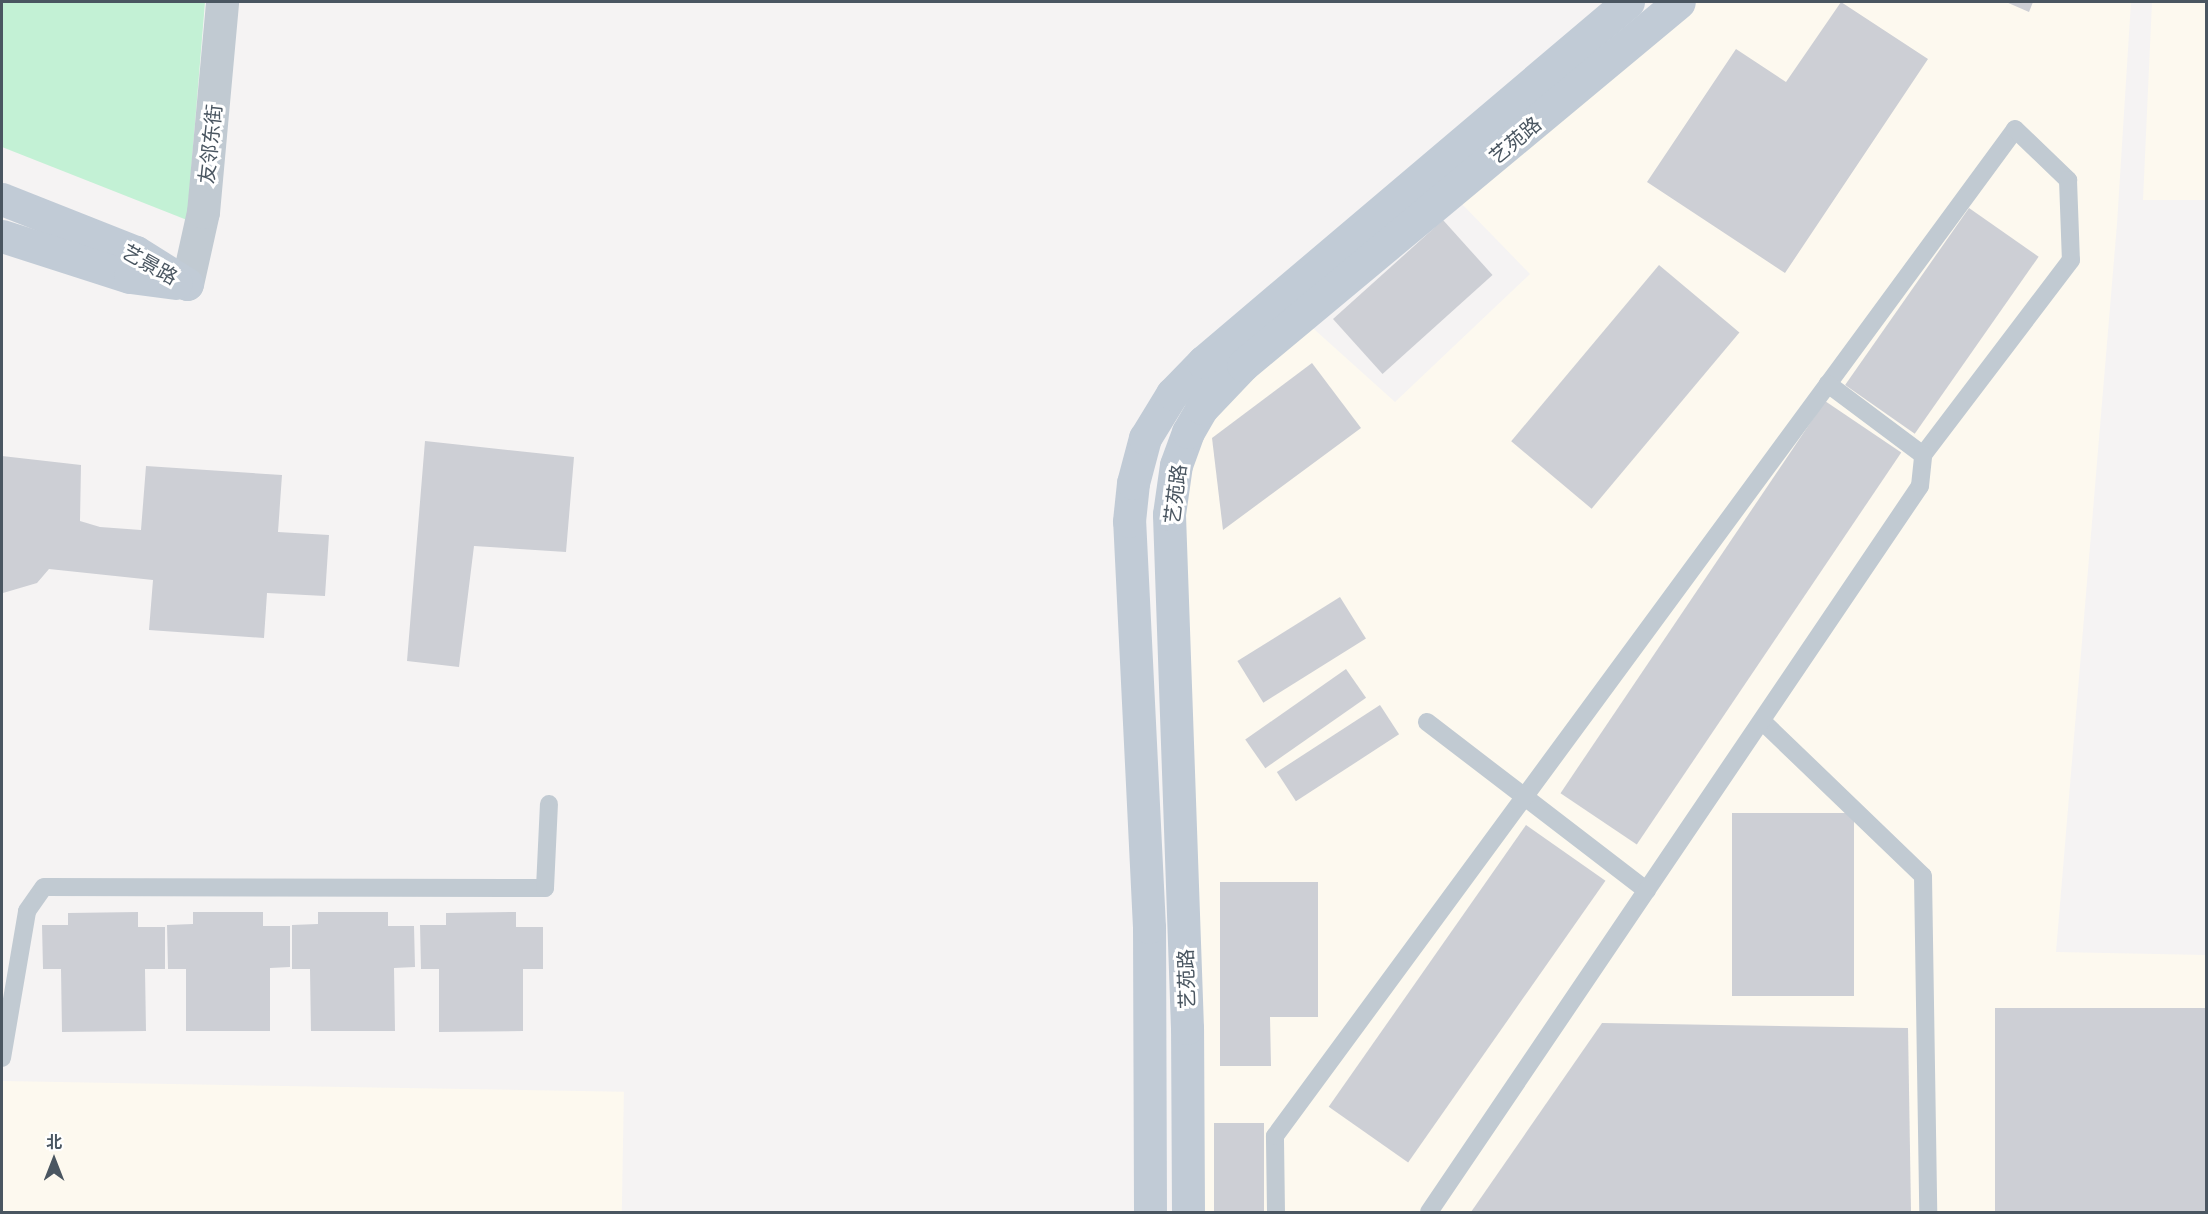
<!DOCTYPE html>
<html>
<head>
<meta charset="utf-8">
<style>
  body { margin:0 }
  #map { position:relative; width:2208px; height:1214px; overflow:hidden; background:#f5f3f3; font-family:Lato,"Noto Sans SC",sans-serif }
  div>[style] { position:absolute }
  .commercial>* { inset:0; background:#fdf9ef; transform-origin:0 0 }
  .green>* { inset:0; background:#c3f1d5 }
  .building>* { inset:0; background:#cdcfd5; transform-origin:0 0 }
  .lane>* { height:18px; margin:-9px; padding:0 9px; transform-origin:9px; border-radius:9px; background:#c1cad2 }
  .street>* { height:33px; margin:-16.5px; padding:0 16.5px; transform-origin:16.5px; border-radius:16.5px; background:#c1cad2 }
  .secondary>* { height:33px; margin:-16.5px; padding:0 16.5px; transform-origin:16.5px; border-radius:16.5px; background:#c1cbd6 }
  span { translate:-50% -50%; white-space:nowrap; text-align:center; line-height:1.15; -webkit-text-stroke:6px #fff; paint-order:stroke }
  .street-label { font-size:20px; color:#4a5661 }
  .frame { position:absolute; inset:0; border:3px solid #4a5661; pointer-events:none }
  .north { position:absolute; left:24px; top:1130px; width:60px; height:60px; -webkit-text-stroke:4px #fff; paint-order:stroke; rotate:0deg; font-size:16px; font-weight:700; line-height:24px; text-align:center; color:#4a5661 }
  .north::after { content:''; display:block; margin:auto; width:21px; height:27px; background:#4a5661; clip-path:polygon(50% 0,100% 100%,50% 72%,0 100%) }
</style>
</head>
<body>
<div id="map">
  <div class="commercial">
    <div style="clip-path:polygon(1691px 2px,2131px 2px,2117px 224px,2056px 952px,2206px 955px,2206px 1212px,1198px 1212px,1177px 519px,1194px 431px,1305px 321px,1395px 402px,1530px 274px,1459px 201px)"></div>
    <div style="clip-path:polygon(2152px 2px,2206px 2px,2206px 200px,2143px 200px)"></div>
    <div style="left:2px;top:1081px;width:622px;height:131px;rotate:1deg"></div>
  </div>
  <div class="green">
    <div style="clip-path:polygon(2px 2px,205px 2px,187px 220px,2px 147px)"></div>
  </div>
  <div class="building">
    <div style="clip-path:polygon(1841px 2px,1928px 59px,1785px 273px,1647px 182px,1736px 49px,1786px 82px)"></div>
    <div style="clip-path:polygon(2006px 2px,2033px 2px,2029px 12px)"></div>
    <div style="left:1969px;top:208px;width:85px;height:216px;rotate:35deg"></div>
    <div style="left:1443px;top:220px;width:74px;height:148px;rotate:48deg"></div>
    <div style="left:1659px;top:265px;width:105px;height:230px;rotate:40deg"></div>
    <div style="clip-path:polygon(1312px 363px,1361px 428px,1223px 530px,1212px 438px)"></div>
    <div style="left:1825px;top:401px;width:92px;height:473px;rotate:34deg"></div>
    <div style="clip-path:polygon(425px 441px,574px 457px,566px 552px,474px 546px,459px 667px,407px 661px)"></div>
    <div style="clip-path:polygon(2px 456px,81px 465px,80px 521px,100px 527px,141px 530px,146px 466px,282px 475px,278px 532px,329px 535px,325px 596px,267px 593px,264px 638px,149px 630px,153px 580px,49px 569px,37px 583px,3px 593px,2px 598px)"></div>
    <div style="left:1340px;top:597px;width:49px;height:121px;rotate:58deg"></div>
    <div style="left:1346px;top:669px;width:35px;height:123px;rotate:55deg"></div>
    <div style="left:1380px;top:705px;width:35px;height:123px;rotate:57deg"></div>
    <div style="left:1732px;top:813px;width:122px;height:183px"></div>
    <div style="left:1526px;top:825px;width:97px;height:344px;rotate:35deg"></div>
    <div style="clip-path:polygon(1220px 882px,1318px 882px,1318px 1017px,1270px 1017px,1271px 1066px,1220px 1066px)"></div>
    <div style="clip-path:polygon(138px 912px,138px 927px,165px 927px,165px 969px,145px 969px,146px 1031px,62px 1032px,61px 969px,43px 969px,42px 925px,68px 925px,68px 913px)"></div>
    <div style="clip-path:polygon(193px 912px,263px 912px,263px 926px,290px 926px,290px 967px,270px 968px,270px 1031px,186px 1031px,186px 969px,168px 969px,167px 925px,193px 924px)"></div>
    <div style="clip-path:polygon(318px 912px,388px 912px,388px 926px,414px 926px,415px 967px,394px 968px,395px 1031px,311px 1031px,310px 969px,292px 969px,292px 925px,318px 924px)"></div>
    <div style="clip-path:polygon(516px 912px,516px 927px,543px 927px,543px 969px,523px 969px,523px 1031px,439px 1032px,439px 969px,421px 969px,420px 925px,446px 925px,446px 913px)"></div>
    <div style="left:2206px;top:1008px;width:204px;height:211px;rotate:90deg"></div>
    <div style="clip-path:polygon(1602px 1023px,1908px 1028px,1911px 1212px,1471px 1212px)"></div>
    <div style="left:1214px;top:1123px;width:50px;height:89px"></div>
  </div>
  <div class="lane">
    <div style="left:1762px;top:721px;width:223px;rotate:43.9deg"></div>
    <div style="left:1923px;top:876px;width:336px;rotate:89.1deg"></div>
    <div style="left:1427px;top:722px;width:277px;rotate:37.5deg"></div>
    <div style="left:2px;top:1058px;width:149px;rotate:-80.3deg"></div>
    <div style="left:27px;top:911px;width:29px;rotate:-55deg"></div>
    <div style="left:44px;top:887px;width:501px;rotate:0.11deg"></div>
    <div style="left:545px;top:888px;width:84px;rotate:-87.3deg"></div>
    <div style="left:1276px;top:1212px;width:76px;rotate:-90.8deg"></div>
    <div style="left:1275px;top:1136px;width:933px;rotate:-53.67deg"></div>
    <div style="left:1828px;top:384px;width:316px;rotate:-53.7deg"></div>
    <div style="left:2015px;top:129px;width:74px;rotate:43.9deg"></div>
    <div style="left:2068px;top:180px;width:80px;rotate:87.9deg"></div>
    <div style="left:2071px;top:260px;width:245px;rotate:127.2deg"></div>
    <div style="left:1923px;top:455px;width:119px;rotate:-143.2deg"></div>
    <div style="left:1429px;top:1212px;width:876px;rotate:-55.93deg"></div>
    <div style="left:1920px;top:486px;width:31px;rotate:-84deg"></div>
  </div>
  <div class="street">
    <div style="left:187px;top:284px;width:74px;rotate:-77.5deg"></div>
    <div style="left:203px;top:212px;width:211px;rotate:-84.8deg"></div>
  </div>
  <div class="secondary">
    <div style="left:2px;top:199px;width:144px;rotate:21.6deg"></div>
    <div style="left:136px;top:252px;width:60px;rotate:32.1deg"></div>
    <div style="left:2px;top:236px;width:134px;rotate:17.8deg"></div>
    <div style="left:130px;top:277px;width:46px;rotate:7.4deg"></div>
    <div style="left:1150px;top:1212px;width:285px;rotate:-90.2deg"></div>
    <div style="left:1149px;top:927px;width:406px;rotate:-92.8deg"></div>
    <div style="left:1129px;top:521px;width:38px;rotate:-84deg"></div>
    <div style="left:1133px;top:483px;width:47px;rotate:-75.1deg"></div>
    <div style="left:1145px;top:438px;width:52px;rotate:-58.5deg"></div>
    <div style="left:1172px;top:394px;width:45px;rotate:-45.9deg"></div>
    <div style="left:1203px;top:362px;width:557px;rotate:-40.27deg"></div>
    <div style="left:1188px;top:1212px;width:184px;rotate:-90.3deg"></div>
    <div style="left:1187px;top:1028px;width:514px;rotate:-92.01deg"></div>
    <div style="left:1169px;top:514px;width:49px;rotate:-81.9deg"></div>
    <div style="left:1176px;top:465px;width:35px;rotate:-70deg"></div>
    <div style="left:1188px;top:432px;width:28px;rotate:-60deg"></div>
    <div style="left:1202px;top:408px;width:59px;rotate:-46.4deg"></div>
    <div style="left:1243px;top:365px;width:567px;rotate:-39.78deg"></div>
  </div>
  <div class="street-label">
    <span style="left:1515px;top:140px;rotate:-40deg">艺苑路</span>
    <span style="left:210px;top:144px;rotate:-84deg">友邻东街</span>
    <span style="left:150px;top:264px;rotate:29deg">艺景路</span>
    <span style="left:1175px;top:494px;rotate:-83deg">艺苑路</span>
    <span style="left:1186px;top:979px;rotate:-92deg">艺苑路</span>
  </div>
  <div class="frame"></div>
  <div class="north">北</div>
</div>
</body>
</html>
